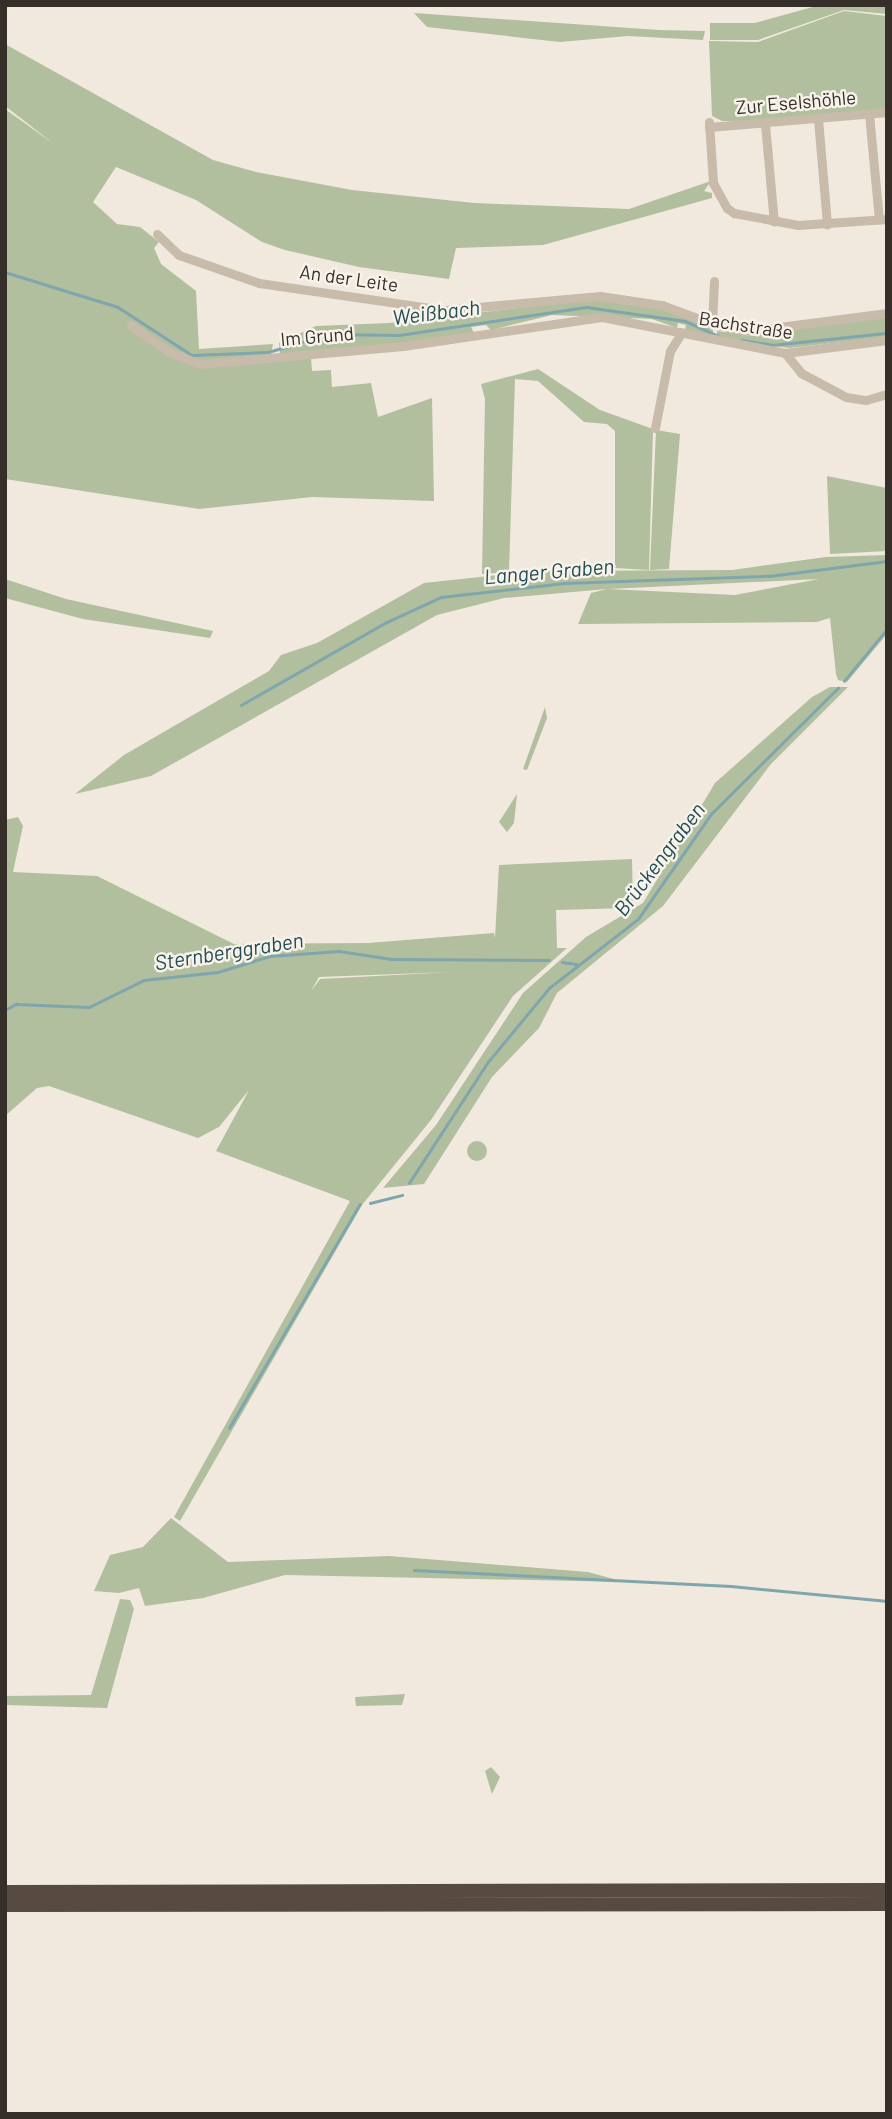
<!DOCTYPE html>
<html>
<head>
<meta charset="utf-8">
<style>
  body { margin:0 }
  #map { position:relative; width:892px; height:2119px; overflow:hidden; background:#f1e9de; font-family:Barlow,sans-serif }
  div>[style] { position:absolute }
  .green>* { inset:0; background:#b1bf9f }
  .round { border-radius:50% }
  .stream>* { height:2.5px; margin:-1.25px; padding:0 1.25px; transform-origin:1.25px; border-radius:1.25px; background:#7fa6ac }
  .minor>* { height:9px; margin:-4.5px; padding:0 4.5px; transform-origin:4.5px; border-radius:4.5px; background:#c8bbaa }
  .highway>* { height:14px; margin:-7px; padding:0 7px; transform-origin:7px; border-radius:7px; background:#564a41 }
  span { translate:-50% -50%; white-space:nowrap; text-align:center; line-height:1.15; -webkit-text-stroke:5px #f8f3ea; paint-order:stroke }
  .street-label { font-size:19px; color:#362e29 }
  .water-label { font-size:21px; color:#224d55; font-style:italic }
  .frame { position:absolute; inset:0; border:7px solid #362e29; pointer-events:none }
</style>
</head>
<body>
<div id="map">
  <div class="green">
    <div style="clip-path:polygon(820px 5px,887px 7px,887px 14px,844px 10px,758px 40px,710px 40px,710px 23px,755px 23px)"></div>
    <div style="clip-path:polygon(844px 11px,887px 16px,887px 109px,765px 121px,722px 121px,712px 116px,709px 41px,758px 42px)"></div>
    <div style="clip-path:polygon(414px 13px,659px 30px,705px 31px,703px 40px,628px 36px,560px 42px,427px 27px)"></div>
    <div style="clip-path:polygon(5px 44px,213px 160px,256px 172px,352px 190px,474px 203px,629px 209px,711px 181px,704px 191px,712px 193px,712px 198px,543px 245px,456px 248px,449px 279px,359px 267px,285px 250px,262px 242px,196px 200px,116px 167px,93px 202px,117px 224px,140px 227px,159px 242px,154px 248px,161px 264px,196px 291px,199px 349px,273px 344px,271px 354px,311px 357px,312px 371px,331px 370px,332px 387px,371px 383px,378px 417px,432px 398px,434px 501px,312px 497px,199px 509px,5px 479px,5px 109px,54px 144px,5px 106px)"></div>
    <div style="clip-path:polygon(598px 299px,664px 308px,713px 329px,713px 337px,685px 330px,686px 325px,678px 323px,677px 328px,652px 319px,552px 315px,491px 330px,486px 325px,471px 327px,474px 333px,435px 340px,280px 354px,279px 343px,316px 326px,389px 323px)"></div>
    <div style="clip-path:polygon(886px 316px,887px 337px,789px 348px,717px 338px,717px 331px,753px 334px)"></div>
    <div style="clip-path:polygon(538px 369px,600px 410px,653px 429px,649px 570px,615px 568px,615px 431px,607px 424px,584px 422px,538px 381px,515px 379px,509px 572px,482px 574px,485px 399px,481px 384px)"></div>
    <div style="clip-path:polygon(656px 430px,680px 434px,669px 569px,650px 570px)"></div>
    <div style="clip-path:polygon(827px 476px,887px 488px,887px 551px,830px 554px)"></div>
    <div style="clip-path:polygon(evenodd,887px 555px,887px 634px,847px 682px,838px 680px,836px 674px,830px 618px,817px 622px,578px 624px,591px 593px,607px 589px,504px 598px,437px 615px,151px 776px,75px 794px,124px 755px,269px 671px,281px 655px,317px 643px,424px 583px,536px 571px,732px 570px,826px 557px,887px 555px,819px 579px,735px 595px,608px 589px,609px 589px,819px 579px)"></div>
    <div style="clip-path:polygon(5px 579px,66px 599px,213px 631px,210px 638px,83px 619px,5px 598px)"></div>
    <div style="clip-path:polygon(830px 687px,848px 687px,771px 764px,663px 906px,557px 993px,539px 1028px,492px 1077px,424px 1184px,383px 1188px,436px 1125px,523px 993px,586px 937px,643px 903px,715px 783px,812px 697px)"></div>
    <div style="clip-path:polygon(545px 707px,547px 718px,527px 770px,523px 769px)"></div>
    <div style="clip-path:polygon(517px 794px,514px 823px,507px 832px,499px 822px)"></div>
    <div style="clip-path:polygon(evenodd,18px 817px,23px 826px,13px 872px,97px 876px,234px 944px,368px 943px,494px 933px,495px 938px,499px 865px,632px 859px,633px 904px,629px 908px,556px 910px,557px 948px,567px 948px,513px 996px,431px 1120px,362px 1205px,180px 1521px,174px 1517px,350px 1201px,216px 1151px,249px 1090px,219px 1127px,198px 1138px,49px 1086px,37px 1088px,5px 1116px,5px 820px,18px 817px,451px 972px,320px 979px,311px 991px,319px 977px,451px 972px)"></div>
    <div class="round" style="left:467px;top:1141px;width:20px;height:20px"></div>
    <div style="clip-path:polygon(171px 1518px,228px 1562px,389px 1556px,588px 1572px,625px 1582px,285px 1575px,203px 1598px,145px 1606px,139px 1588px,119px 1593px,94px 1591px,110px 1555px,143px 1547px)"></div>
    <div style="clip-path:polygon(120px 1599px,130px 1600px,134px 1609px,107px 1708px,5px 1705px,5px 1696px,91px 1695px)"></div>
    <div style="clip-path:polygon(405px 1694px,402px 1705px,356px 1706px,355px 1697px)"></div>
    <div style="clip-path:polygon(491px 1767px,500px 1777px,492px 1794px,485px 1771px)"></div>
  </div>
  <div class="stream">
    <div style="left:5px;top:272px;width:118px;rotate:17.2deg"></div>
    <div style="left:118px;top:307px;width:88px;rotate:33deg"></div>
    <div style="left:192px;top:355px;width:76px;rotate:-2.3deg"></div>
    <div style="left:268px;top:352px;width:65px;rotate:-16.2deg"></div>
    <div style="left:330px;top:334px;width:69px;rotate:0.8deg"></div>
    <div style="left:399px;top:335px;width:189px;rotate:-8.5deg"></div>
    <div style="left:586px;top:307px;width:100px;rotate:8deg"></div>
    <div style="left:685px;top:321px;width:36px;rotate:24deg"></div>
    <div style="left:742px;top:340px;width:30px;rotate:9deg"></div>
    <div style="left:772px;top:345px;width:116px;rotate:-6deg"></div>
    <div style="left:844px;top:681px;width:67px;rotate:-50.4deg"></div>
    <div style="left:241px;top:705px;width:166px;rotate:-29.7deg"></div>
    <div style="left:385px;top:623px;width:62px;rotate:-24.9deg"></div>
    <div style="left:441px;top:597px;width:124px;rotate:-6.5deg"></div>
    <div style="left:564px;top:583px;width:205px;rotate:-2deg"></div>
    <div style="left:769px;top:576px;width:119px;rotate:-7.2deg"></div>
    <div style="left:562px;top:962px;width:15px;rotate:8deg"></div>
    <div style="left:5px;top:1010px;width:13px;rotate:-29deg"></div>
    <div style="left:16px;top:1004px;width:73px;rotate:2.4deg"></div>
    <div style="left:89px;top:1007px;width:61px;rotate:-26.1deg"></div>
    <div style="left:144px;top:980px;width:74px;rotate:-6.2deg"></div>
    <div style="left:218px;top:972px;width:54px;rotate:-17.1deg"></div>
    <div style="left:270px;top:956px;width:69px;rotate:-4.1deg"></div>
    <div style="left:339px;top:951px;width:53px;rotate:8.7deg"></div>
    <div style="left:391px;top:959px;width:158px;rotate:0.4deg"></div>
    <div style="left:409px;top:1183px;width:145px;rotate:-56.9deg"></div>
    <div style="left:488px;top:1062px;width:96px;rotate:-50.5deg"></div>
    <div style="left:549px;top:988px;width:113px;rotate:-37.8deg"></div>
    <div style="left:638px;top:919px;width:128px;rotate:-55.2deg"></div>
    <div style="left:711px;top:814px;width:179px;rotate:-44.8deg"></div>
    <div style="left:370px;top:1203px;width:33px;rotate:-14deg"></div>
    <div style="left:229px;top:1428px;width:259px;rotate:-59.7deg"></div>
    <div style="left:414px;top:1570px;width:317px;rotate:2.9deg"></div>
    <div style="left:731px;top:1586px;width:157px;rotate:5.5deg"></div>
  </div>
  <div class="minor">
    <div style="left:869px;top:114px;width:106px;rotate:84.6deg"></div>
    <div style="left:818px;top:119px;width:106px;rotate:85.1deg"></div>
    <div style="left:709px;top:122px;width:61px;rotate:86.2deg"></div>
    <div style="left:713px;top:183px;width:29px;rotate:61deg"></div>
    <div style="left:727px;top:208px;width:9px;rotate:36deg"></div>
    <div style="left:734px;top:213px;width:65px;rotate:10.6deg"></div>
    <div style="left:798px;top:225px;width:89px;rotate:-3.9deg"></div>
    <div style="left:765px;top:124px;width:98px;rotate:84.8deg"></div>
    <div style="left:709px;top:127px;width:179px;rotate:-4.8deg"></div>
    <div style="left:157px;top:234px;width:30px;rotate:44deg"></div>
    <div style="left:179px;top:255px;width:85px;rotate:19.3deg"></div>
    <div style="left:259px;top:283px;width:188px;rotate:8.3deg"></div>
    <div style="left:445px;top:310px;width:156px;rotate:-5.2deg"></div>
    <div style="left:600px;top:296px;width:63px;rotate:8.3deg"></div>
    <div style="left:662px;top:305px;width:58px;rotate:20.3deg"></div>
    <div style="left:716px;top:325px;width:33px;rotate:11deg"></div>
    <div style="left:748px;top:331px;width:140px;rotate:-7.4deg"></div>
    <div style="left:712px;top:324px;width:43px;rotate:-87.3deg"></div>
    <div style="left:131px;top:325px;width:47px;rotate:35.4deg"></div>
    <div style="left:169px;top:352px;width:34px;rotate:21deg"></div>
    <div style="left:201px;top:364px;width:203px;rotate:-5.1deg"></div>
    <div style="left:403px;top:346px;width:201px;rotate:-8.3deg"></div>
    <div style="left:602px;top:317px;width:187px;rotate:11.1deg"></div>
    <div style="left:785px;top:353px;width:103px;rotate:-7.3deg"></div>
    <div style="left:785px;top:353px;width:26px;rotate:51deg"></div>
    <div style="left:801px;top:373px;width:51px;rotate:28.1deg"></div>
    <div style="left:846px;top:397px;width:20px;rotate:9deg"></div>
    <div style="left:866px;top:400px;width:22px;rotate:-16deg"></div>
    <div style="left:655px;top:428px;width:78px;rotate:-79deg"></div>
    <div style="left:670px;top:351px;width:22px;rotate:-58deg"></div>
  </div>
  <div class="highway">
    <div style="left:5px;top:1892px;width:882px;rotate:-0.13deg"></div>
    <div style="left:5px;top:1905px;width:882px;rotate:-0.06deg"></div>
  </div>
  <div class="street-label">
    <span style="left:796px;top:102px;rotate:-5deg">Zur Eselshöhle</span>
    <span style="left:349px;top:278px;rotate:8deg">An der Leite</span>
    <span style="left:746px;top:325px;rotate:9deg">Bachstraße</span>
    <span style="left:317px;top:336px;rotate:-5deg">Im Grund</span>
  </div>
  <div class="water-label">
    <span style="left:436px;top:312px;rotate:-7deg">Weißbach</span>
    <span style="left:549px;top:571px;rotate:-5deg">Langer Graben</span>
    <span style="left:659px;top:859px;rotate:-53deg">Brückengraben</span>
    <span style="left:229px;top:951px;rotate:-9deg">Sternberggraben</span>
  </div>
  <div class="frame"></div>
</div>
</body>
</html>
